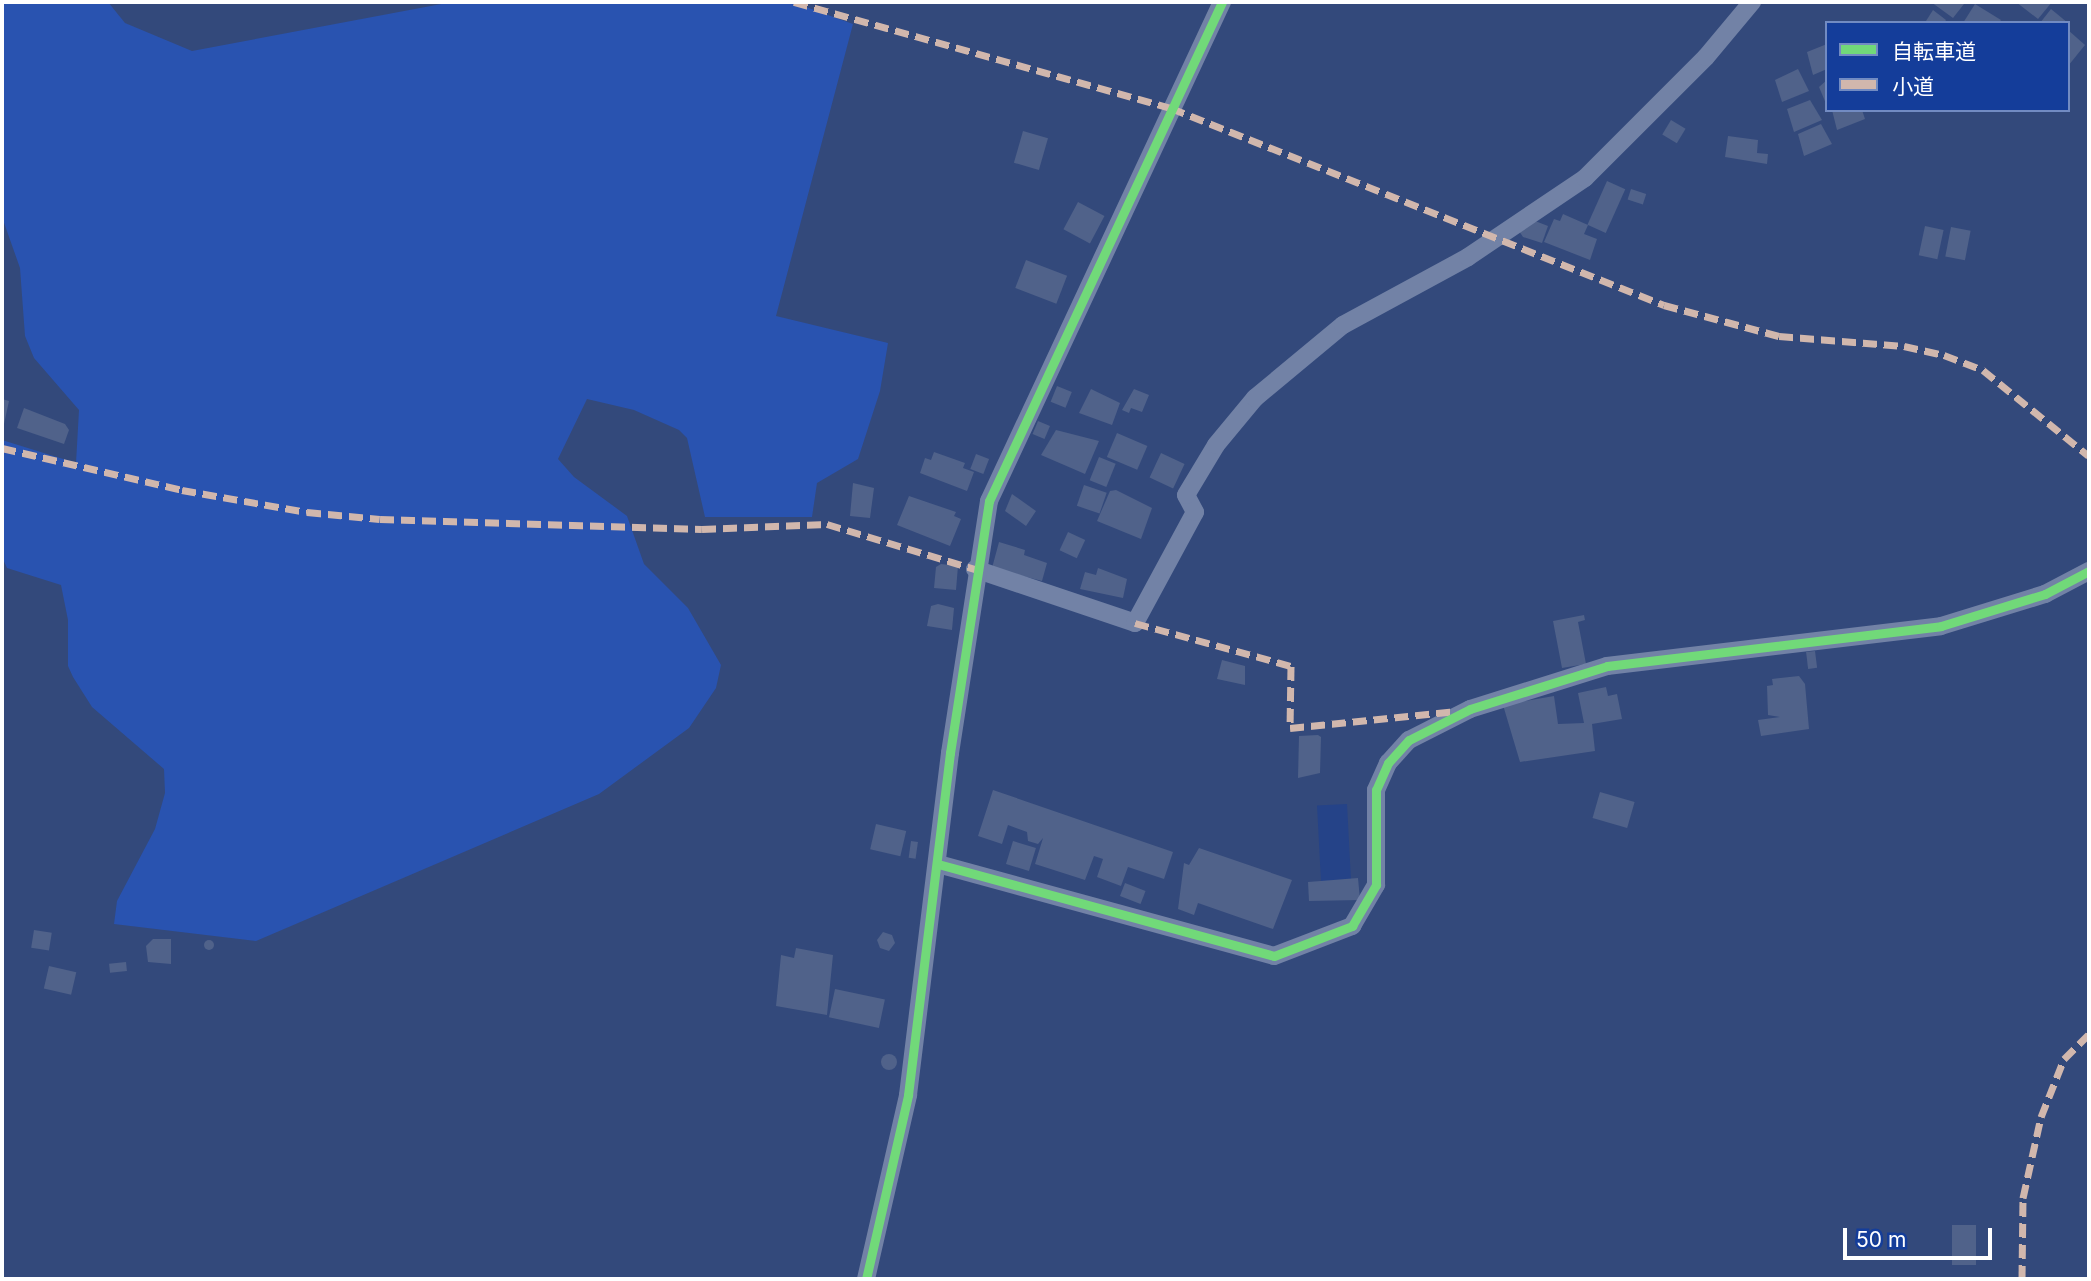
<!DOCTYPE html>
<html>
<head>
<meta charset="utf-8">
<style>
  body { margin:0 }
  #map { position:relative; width:2091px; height:1281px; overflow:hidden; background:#33497b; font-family:Inter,"Noto Sans JP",sans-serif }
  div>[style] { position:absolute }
  .green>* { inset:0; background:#2953b0 }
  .water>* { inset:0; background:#254388; transform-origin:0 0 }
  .building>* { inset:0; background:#50628a; transform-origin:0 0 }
  .round { border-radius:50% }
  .street>* { height:18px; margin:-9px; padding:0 9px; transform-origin:9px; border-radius:9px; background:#7282a6 }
  .quiet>* { height:7px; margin-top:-3.5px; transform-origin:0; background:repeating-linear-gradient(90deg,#d1b7ad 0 14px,transparent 0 21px) }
  .cycleway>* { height:9px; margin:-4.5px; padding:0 4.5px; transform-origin:4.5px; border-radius:4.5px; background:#71d979 }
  span { translate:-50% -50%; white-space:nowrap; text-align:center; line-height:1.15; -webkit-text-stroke:5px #143d9a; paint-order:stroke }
  .frame { position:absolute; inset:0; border:4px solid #fff; pointer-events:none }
  .legend { position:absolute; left:1825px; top:21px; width:245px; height:91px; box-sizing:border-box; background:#143d9a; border:2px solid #728bc2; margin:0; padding:9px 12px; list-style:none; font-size:21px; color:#fff }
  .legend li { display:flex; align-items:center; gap:14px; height:35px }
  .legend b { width:35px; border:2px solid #728bc2 }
  .scale { position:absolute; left:1843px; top:1228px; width:149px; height:32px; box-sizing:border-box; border:4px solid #fff; border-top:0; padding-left:9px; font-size:21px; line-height:24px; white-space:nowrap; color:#fff; -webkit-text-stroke:5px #143d9a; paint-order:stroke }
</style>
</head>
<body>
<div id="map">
  <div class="green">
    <div style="clip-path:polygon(2px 2px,108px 2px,125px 23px,192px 51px,452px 2px,792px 2px,853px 24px,776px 316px,888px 343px,880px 391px,858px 459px,817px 483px,812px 517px,705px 517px,687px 438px,679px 430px,634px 410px,587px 399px,558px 459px,574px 477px,627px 516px,644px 564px,688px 608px,721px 665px,716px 688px,689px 728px,599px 794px,256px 941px,114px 924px,117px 901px,155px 829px,165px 793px,164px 769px,92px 707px,73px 677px,68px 666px,68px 620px,61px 585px,7px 568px,2px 557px,2px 440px,76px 463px,79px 410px,34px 358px,25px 336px,20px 268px,2px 217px)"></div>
  </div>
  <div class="water">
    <div style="left:1347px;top:804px;width:76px;height:30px;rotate:87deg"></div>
  </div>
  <div class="building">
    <div style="clip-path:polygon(1931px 2px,1962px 2px,1964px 4px,1953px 18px)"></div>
    <div style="clip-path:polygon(2016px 2px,2052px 2px,2038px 19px)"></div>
    <div style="clip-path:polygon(1975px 4px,2001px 20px,1999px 23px,1963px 23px)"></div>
    <div style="clip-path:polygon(2051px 9px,2068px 23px,2040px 23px)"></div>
    <div style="clip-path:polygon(1933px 10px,1946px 20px,1944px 23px,1926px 21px)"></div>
    <div style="clip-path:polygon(2068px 30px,2085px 45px,2068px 66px)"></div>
    <div style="clip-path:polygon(1827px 44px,1827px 69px,1813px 75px,1807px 52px)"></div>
    <div style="clip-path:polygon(1798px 69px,1809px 91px,1782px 102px,1775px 80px)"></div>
    <div style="clip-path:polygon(1827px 80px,1827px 106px,1819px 87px)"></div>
    <div style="clip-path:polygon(1810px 100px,1822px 120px,1794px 132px,1787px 109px)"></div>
    <div style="clip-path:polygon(1832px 110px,1862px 110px,1865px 119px,1837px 130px)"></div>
    <div style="left:1671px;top:120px;width:17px;height:17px;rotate:31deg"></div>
    <div style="clip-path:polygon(1821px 124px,1832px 144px,1804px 156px,1798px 134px)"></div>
    <div style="left:1023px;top:131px;width:26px;height:33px;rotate:16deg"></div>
    <div style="clip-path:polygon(1728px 136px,1758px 140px,1757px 153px,1768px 154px,1767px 164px,1725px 157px)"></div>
    <div style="left:1607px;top:181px;width:20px;height:48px;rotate:24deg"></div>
    <div style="left:1631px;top:189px;width:16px;height:11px;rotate:18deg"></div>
    <div style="left:1078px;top:202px;width:30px;height:31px;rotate:28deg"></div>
    <div style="clip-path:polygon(1563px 214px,1588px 225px,1584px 234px,1597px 239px,1590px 260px,1544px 242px,1554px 219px,1560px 221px)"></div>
    <div style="clip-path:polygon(1530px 219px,1548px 226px,1542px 243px,1523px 237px,1517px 228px)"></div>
    <div style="left:1925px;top:226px;width:19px;height:30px;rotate:12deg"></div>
    <div style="left:1951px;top:227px;width:20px;height:30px;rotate:11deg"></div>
    <div style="left:1026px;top:260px;width:44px;height:30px;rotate:21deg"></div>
    <div style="left:1057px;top:386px;width:16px;height:17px;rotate:22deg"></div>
    <div style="clip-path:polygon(1091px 389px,1120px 403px,1112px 425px,1079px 413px)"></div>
    <div style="clip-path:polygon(1134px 389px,1149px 395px,1142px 412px,1131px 408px,1129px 413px,1122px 410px)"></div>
    <div style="clip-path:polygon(2px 399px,9px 401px,4px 424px,2px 424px)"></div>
    <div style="clip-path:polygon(24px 408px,65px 424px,69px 430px,64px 444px,17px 428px)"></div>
    <div style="left:1038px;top:421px;width:13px;height:14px;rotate:23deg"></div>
    <div style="clip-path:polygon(1056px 430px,1099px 441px,1085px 474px,1041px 455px)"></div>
    <div style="left:1117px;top:433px;width:33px;height:26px;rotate:23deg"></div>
    <div style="clip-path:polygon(934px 452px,965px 463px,963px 468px,974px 472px,967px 491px,920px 473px,925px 458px,931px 460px)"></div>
    <div style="left:1161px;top:453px;width:26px;height:27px;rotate:25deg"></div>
    <div style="left:976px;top:454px;width:14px;height:16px;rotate:21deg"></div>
    <div style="left:1099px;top:457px;width:18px;height:25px;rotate:22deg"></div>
    <div style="clip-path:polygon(853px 483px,874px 488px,870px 518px,850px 516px)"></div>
    <div style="left:1084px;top:485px;width:24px;height:22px;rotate:19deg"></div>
    <div style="clip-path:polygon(1116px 490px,1152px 508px,1141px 539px,1097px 521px,1110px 491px)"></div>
    <div style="clip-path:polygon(1012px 494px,1036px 511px,1026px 526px,1005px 511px)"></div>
    <div style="clip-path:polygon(909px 496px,956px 512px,954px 516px,961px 519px,950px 546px,897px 525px)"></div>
    <div style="left:1068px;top:532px;width:19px;height:20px;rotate:25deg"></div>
    <div style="clip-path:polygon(999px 542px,1025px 550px,1024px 555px,1047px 563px,1042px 581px,992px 568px)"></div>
    <div style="clip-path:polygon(941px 564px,958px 566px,956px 590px,934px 588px,936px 567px)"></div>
    <div style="clip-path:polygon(1098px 568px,1127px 579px,1123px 598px,1080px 589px,1085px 572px,1096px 575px)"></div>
    <div style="clip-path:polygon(938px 604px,954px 608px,952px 630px,927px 626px,931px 606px)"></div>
    <div style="clip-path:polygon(1584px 615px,1585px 620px,1578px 622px,1586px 664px,1562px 668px,1553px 621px)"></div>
    <div style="left:1815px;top:651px;width:17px;height:9px;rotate:83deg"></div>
    <div style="clip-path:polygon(1222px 660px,1245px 666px,1245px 685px,1217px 679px)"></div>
    <div style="clip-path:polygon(1799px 676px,1805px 684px,1809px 729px,1761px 736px,1758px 720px,1780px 717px,1768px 715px,1767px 686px,1773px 685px,1772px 679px)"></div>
    <div style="clip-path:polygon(1606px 687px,1608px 696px,1617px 694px,1622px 719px,1592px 724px,1595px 751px,1520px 762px,1503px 705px,1554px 696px,1558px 724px,1584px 723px,1578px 693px)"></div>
    <div style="clip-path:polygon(1318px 735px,1321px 737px,1320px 773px,1298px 778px,1299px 736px)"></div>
    <div style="clip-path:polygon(993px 790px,1173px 852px,1164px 879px,1128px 867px,1121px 886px,1097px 877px,1103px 859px,1094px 856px,1085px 880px,1035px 864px,1043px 838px,1038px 844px,1028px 841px,1027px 832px,1008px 825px,1002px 844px,978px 836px)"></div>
    <div style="left:1600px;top:792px;width:36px;height:27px;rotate:16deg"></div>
    <div style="left:876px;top:824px;width:31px;height:26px;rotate:13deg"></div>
    <div style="left:911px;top:841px;width:7px;height:17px;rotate:8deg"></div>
    <div style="left:1013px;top:841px;width:24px;height:24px;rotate:17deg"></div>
    <div style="clip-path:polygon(1199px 848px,1292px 880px,1273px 929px,1198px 903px,1194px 915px,1178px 909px,1184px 863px,1189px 865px)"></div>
    <div style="clip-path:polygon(1358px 878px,1360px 900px,1309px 901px,1308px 882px)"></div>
    <div style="left:1125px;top:883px;width:22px;height:14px;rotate:21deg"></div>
    <div style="left:34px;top:930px;width:18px;height:18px;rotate:9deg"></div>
    <div style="clip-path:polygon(883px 932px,892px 935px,895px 943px,889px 951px,880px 948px,877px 940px)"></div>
    <div style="clip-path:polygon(153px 939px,171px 939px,171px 964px,148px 962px,146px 946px)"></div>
    <div class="round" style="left:204px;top:940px;width:10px;height:10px"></div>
    <div style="clip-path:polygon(796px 948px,833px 955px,827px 1015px,776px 1006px,781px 955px,794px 958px)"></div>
    <div style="left:126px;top:962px;width:9px;height:17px;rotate:84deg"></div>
    <div style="left:49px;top:966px;width:28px;height:23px;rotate:13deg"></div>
    <div style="left:835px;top:989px;width:51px;height:29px;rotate:12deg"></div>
    <div class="round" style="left:881px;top:1054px;width:16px;height:16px"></div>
    <div style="left:1952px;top:1225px;width:24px;height:40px"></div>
  </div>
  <div class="street">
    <div style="left:975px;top:569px;width:169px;rotate:18.6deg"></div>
    <div style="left:1135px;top:623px;width:126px;rotate:-61.6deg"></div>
    <div style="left:1195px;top:512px;width:19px;rotate:-118deg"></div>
    <div style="left:1186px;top:495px;width:58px;rotate:-59deg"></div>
    <div style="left:1216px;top:445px;width:61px;rotate:-50.3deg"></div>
    <div style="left:1255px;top:398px;width:114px;rotate:-39.7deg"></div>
    <div style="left:1343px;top:325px;width:142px;rotate:-28.5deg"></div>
    <div style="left:1468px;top:257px;width:141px;rotate:-34deg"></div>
    <div style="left:1585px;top:178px;width:171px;rotate:-45deg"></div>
    <div style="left:1706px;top:57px;width:72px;rotate:-50.1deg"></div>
    <div style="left:938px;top:864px;width:348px;rotate:15.3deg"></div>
    <div style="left:1274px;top:956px;width:84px;rotate:-21deg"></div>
    <div style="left:1352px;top:926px;width:48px;rotate:-59.7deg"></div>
    <div style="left:1376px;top:885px;width:95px;rotate:-90deg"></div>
    <div style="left:1376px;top:790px;width:30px;rotate:-66deg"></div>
    <div style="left:1388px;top:763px;width:31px;rotate:-48deg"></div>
    <div style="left:1409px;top:740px;width:68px;rotate:-26.9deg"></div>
    <div style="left:1470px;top:709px;width:144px;rotate:-17.4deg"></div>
    <div style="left:1607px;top:666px;width:336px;rotate:-6.8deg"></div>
    <div style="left:1941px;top:626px;width:109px;rotate:-17.1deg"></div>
    <div style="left:2045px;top:594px;width:50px;rotate:-27.6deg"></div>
    <div style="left:866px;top:1279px;width:189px;rotate:-77.1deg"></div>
    <div style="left:908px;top:1095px;width:345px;rotate:-83deg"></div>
    <div style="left:950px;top:753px;width:255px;rotate:-81.2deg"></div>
    <div style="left:989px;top:501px;width:551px;rotate:-64.97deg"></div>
  </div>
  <div class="quiet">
    <div style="left:794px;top:2px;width:392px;rotate:15.7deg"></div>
    <div style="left:1171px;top:108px;width:531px;rotate:21.78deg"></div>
    <div style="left:1664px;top:305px;width:119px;rotate:15.1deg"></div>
    <div style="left:1779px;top:336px;width:125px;rotate:4.6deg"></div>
    <div style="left:1904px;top:346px;width:41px;rotate:12.7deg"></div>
    <div style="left:1944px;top:355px;width:42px;rotate:21deg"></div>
    <div style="left:1983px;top:370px;width:136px;rotate:39.1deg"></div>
    <div style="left:2px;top:448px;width:185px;rotate:13.1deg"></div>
    <div style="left:182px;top:490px;width:127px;rotate:10deg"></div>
    <div style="left:307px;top:512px;width:73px;rotate:5.5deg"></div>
    <div style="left:380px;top:519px;width:322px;rotate:1.8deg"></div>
    <div style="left:702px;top:529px;width:125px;rotate:-2.3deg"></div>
    <div style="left:827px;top:524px;width:155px;rotate:16.9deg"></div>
    <div style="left:1135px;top:623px;width:162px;rotate:15.4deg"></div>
    <div style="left:1291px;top:666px;width:62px;rotate:90.9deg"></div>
    <div style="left:1290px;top:728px;width:168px;rotate:-5.8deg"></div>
    <div style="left:2022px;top:1279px;width:81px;rotate:-89.3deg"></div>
    <div style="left:2023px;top:1198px;width:83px;rotate:-77.5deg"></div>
    <div style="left:2041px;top:1117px;width:62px;rotate:-68.4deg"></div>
    <div style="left:2064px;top:1059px;width:35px;rotate:-45deg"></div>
  </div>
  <div class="cycleway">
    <div style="left:938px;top:864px;width:348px;rotate:15.3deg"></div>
    <div style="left:1274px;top:956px;width:84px;rotate:-21deg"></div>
    <div style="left:1352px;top:926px;width:48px;rotate:-59.7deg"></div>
    <div style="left:1376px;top:885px;width:95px;rotate:-90deg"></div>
    <div style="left:1376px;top:790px;width:30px;rotate:-66deg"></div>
    <div style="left:1388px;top:763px;width:31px;rotate:-48deg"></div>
    <div style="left:1409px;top:740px;width:68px;rotate:-26.9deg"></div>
    <div style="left:1470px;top:709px;width:144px;rotate:-17.4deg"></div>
    <div style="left:1607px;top:666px;width:336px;rotate:-6.8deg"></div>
    <div style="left:1941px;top:626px;width:109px;rotate:-17.1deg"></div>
    <div style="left:2045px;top:594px;width:50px;rotate:-27.6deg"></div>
    <div style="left:866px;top:1279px;width:189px;rotate:-77.1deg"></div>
    <div style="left:908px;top:1095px;width:345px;rotate:-83deg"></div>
    <div style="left:950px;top:753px;width:255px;rotate:-81.2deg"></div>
    <div style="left:989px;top:501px;width:551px;rotate:-64.97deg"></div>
  </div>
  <div class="frame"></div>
  <ul class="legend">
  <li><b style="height:9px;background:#71d979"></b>自転車道</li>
  <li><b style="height:9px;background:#d1b7ad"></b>小道</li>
  </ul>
  <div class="scale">50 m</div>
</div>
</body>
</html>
